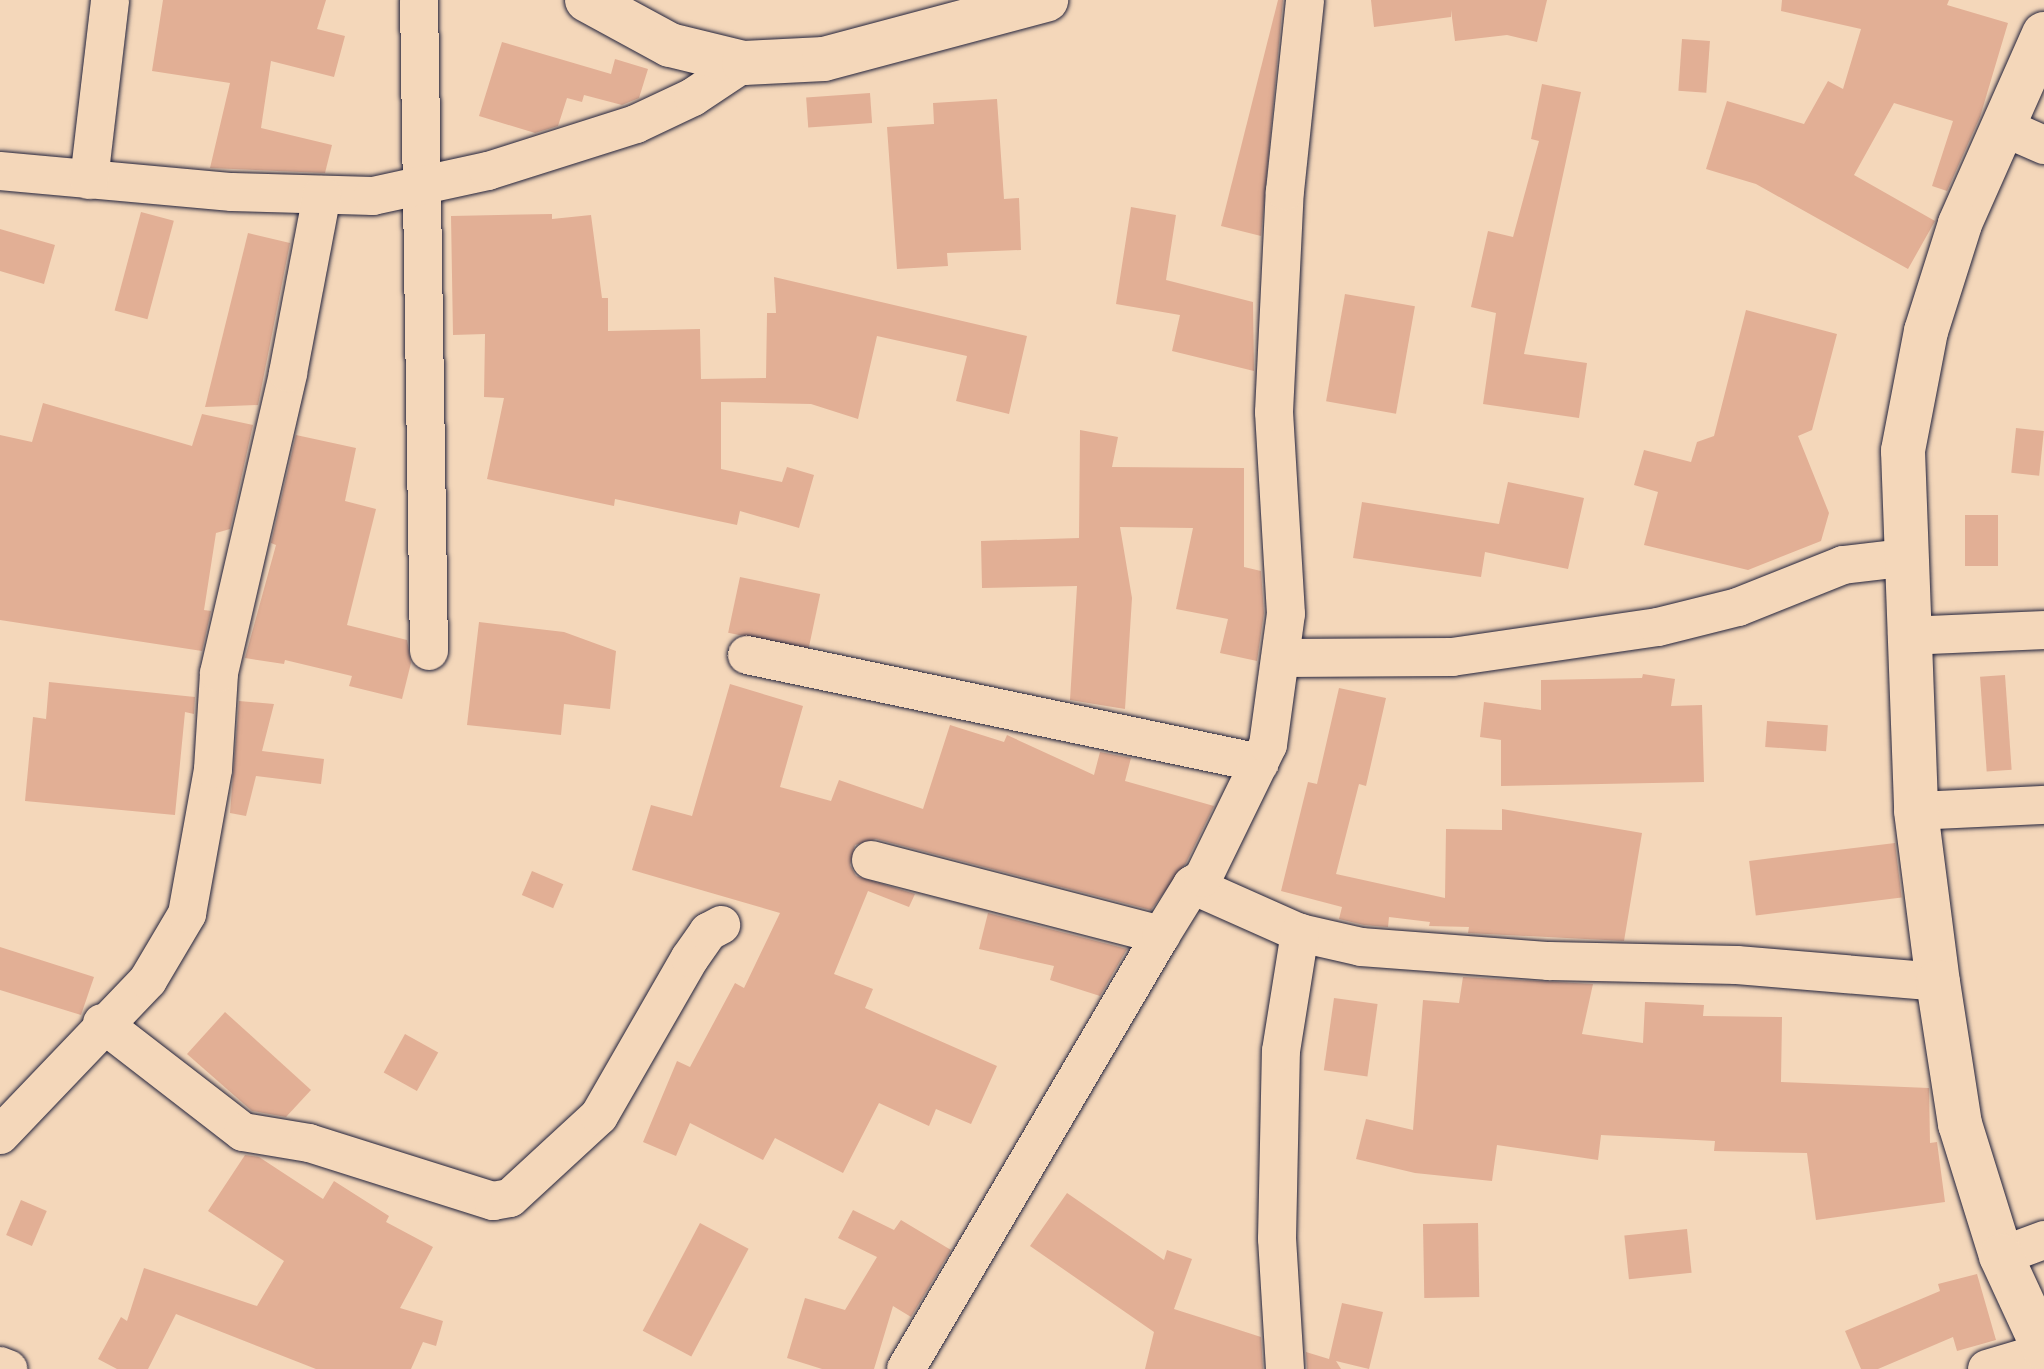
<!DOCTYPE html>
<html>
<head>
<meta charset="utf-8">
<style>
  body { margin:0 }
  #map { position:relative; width:2044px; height:1369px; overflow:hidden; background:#f4d7ba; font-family:Kalam,sans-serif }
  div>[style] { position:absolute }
  .building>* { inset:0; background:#e2af95; transform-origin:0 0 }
  .roads { filter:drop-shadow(0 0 2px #22223b) drop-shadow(0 0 2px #22223b) }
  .minor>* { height:38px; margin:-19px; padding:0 19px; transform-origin:19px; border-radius:19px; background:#f4d7ba }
  .tertiary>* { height:44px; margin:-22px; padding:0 22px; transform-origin:22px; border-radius:22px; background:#f4d7ba }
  span { translate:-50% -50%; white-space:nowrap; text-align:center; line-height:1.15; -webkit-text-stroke:6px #f4d7ba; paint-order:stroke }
</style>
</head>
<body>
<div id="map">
  <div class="building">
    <div style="clip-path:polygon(163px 0,326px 0,317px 29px,345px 36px,334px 77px,271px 61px,261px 128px,332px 145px,325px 173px,210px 168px,230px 83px,152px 71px)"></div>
    <div style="clip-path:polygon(1278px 0,1283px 0,1261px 236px,1221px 226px)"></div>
    <div style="clip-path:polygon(1371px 0,1547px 0,1537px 42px,1507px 35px,1455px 41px,1451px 10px,1451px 17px,1374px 27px)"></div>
    <div style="clip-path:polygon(1782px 0,1949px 0,1947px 5px,2008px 23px,1980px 117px,1947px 191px,1932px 186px,1953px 121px,1894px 103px,1854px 175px,1935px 221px,1908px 269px,1756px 184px,1706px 169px,1727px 101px,1804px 124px,1828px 81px,1843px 89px,1861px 29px,1781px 11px)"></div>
    <div style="left:1682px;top:39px;width:28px;height:52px;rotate:4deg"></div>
    <div style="clip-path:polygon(502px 42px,611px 74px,615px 59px,648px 69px,639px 98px,622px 105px,584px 95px,582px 102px,567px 98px,558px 126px,535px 133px,479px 116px)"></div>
    <div style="clip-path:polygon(1542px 84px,1581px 92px,1524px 354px,1587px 363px,1579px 418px,1483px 404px,1496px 313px,1471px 307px,1488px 231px,1513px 237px,1539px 141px,1531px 139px)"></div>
    <div style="left:870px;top:93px;width:30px;height:64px;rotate:86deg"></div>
    <div style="clip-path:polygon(997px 99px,1004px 199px,1019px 198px,1021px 250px,947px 253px,948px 266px,897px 269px,887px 127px,934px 124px,933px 103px)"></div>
    <div style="clip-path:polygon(1131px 207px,1176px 215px,1166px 280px,1253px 302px,1254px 371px,1172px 351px,1180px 315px,1116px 304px)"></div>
    <div style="left:141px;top:212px;width:34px;height:102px;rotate:15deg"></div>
    <div style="clip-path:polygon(552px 214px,552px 219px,591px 215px,602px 298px,608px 298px,608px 331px,700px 329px,701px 379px,766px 378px,767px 313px,776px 313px,774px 277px,1027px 336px,1009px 414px,956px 401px,967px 356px,877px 336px,858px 419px,811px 404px,721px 402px,721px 469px,782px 482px,787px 467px,814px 475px,799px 528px,740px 511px,737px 525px,615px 499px,614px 506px,487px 479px,504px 398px,484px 397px,485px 334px,453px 335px,451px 216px)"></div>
    <div style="clip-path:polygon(0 229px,55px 245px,44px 284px,0 271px)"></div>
    <div style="clip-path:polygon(248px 233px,290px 243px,258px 405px,205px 407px)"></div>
    <div style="left:1345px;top:294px;width:71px;height:109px;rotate:10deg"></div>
    <div style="clip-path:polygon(1746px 310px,1837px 334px,1812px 430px,1798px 436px,1829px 513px,1821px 541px,1748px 570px,1644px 545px,1658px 492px,1634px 485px,1644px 450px,1691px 462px,1697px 442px,1714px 436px)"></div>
    <div style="clip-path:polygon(43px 403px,192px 446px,202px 414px,253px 425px,230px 529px,216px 533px,204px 610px,211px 611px,202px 651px,0 620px,0 435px,32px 442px)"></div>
    <div style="left:2016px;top:428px;width:28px;height:45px;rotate:6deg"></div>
    <div style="clip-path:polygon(1080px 430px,1118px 437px,1112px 467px,1244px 468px,1244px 567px,1261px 571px,1264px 613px,1257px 661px,1220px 653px,1228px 619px,1176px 609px,1193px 528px,1120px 527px,1132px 598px,1125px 709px,1070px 700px,1077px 586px,982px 588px,981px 541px,1079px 538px)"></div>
    <div style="clip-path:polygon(296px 435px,356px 448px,345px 501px,376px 509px,347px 625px,407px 640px,411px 663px,402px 699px,349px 686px,352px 676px,285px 660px,284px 664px,245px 658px,276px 545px,271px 543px)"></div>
    <div style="clip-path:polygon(1508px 482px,1584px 498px,1568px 569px,1485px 552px,1481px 577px,1353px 558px,1362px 502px,1499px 524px)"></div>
    <div style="left:1998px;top:515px;width:51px;height:33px;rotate:90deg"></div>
    <div style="left:740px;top:577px;width:82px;height:57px;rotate:12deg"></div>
    <div style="clip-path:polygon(479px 622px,564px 632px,616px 651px,610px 709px,564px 704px,561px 735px,467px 725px)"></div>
    <div style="clip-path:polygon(1643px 674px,1675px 679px,1671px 706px,1702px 705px,1704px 782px,1501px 786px,1501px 740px,1480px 737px,1484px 702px,1541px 710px,1541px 680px,1642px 678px)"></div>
    <div style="left:2005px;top:675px;width:95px;height:25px;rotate:86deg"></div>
    <div style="clip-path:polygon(49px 682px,195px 697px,194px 714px,185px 712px,175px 815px,25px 801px,33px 717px,46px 719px)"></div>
    <div style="clip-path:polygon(730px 684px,803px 706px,780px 787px,831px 801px,839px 780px,923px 809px,950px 725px,1004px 742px,1007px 735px,1094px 775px,1100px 752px,1131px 758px,1125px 781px,1214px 806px,1186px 863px,1151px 910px,876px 839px,855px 845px,850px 865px,856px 876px,915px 894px,909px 907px,868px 891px,834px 974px,873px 989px,865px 1008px,997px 1066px,971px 1124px,936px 1109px,929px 1126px,879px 1103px,843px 1173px,775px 1138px,763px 1160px,690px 1123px,676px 1156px,643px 1142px,677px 1061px,690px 1067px,735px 983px,744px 988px,780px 913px,632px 870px,651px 805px,692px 816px)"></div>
    <div style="clip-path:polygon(1339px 688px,1386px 698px,1366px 786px,1359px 784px,1336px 874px,1445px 898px,1446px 829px,1502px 830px,1502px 809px,1642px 833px,1624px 941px,1468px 933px,1469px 927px,1429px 926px,1430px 922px,1389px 917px,1388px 927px,1364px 925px,1339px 919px,1342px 907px,1281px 891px,1308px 782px,1317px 784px)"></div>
    <div style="clip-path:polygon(239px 701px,274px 704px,262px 751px,324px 759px,321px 784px,256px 776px,246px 816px,230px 813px)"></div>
    <div style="left:1767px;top:721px;width:61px;height:26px;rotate:4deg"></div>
    <div style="left:1895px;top:843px;width:55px;height:147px;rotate:83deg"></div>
    <div style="left:532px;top:871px;width:34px;height:26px;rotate:23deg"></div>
    <div style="clip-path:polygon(988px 913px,1127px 949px,1100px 996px,1050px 980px,1054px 966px,979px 949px)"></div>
    <div style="clip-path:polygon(0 947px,94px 977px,81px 1015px,0 990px)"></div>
    <div style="clip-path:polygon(1463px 977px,1593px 984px,1582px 1034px,1643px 1043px,1645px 1002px,1704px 1005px,1703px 1016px,1782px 1017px,1781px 1082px,1929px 1088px,1930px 1143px,1937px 1142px,1945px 1202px,1816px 1220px,1807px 1153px,1714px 1151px,1715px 1141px,1601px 1135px,1598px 1160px,1497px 1145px,1492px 1181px,1415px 1173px,1356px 1159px,1366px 1119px,1413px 1130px,1423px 1000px,1459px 1003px)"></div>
    <div style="left:1334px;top:998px;width:44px;height:73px;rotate:8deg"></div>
    <div style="clip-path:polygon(225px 1012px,311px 1090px,286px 1117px,252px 1111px,187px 1054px)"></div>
    <div style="left:405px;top:1034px;width:38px;height:44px;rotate:29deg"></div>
    <div style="clip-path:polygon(245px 1155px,259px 1157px,323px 1199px,334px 1181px,389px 1216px,386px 1222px,433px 1247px,400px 1308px,443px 1321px,436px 1346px,423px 1342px,411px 1369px,316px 1369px,176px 1314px,148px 1369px,117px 1369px,98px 1359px,121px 1317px,127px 1321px,144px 1268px,257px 1306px,284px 1261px,208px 1211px)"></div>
    <div style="clip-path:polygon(1067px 1193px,1164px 1260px,1167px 1250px,1192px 1259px,1174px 1309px,1261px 1337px,1263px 1369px,1145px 1369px,1154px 1332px,1030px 1246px)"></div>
    <div style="left:21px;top:1200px;width:28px;height:38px;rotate:23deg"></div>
    <div style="clip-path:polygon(853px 1210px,894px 1230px,901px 1220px,951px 1250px,911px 1317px,893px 1306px,874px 1369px,822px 1369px,787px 1358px,805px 1298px,845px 1310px,877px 1257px,838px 1238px)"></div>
    <div style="left:700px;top:1223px;width:55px;height:122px;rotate:28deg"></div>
    <div style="left:1478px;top:1223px;width:74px;height:55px;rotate:89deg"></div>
    <div style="left:1687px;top:1229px;width:44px;height:63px;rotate:84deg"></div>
    <div style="clip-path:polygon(1977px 1274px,1996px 1340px,1957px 1351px,1953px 1337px,1878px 1369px,1861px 1369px,1845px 1331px,1940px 1291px,1938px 1284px)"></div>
    <div style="clip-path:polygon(1342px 1303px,1383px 1312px,1369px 1369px,1336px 1361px,1341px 1369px,1307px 1369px,1306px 1352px,1329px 1359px)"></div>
  </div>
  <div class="roads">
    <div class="minor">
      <div style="left:419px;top:0;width:651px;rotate:89.12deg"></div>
      <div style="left:2003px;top:127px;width:45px;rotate:23.7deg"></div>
      <div style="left:0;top:171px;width:233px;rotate:5.2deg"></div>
      <div style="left:232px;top:192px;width:141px;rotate:1.6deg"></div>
      <div style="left:373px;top:196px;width:118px;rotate:-12.3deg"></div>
      <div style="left:488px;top:171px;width:155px;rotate:-17.6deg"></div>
      <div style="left:636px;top:124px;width:63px;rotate:-25.3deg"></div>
      <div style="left:693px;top:97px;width:61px;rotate:-33.7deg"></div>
      <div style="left:89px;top:180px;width:181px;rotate:-83.3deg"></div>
      <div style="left:1907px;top:636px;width:137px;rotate:-2.5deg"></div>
      <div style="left:747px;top:655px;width:524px;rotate:11.89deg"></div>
      <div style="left:1282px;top:658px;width:170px;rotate:-0.3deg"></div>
      <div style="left:1452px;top:657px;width:208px;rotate:-8.3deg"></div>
      <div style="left:1658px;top:627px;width:82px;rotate:-14deg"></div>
      <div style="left:1738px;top:607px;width:113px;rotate:-21.8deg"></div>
      <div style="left:1843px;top:565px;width:60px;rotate:-6.7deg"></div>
      <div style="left:1916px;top:811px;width:128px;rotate:-2.7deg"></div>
      <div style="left:871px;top:860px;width:300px;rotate:14.5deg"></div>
      <div style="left:1192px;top:885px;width:118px;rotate:24deg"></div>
      <div style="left:1300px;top:933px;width:63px;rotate:12.9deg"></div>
      <div style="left:1361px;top:947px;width:189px;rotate:4.3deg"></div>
      <div style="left:1549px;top:961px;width:188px;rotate:1.2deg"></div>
      <div style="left:1737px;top:965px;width:202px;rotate:4.8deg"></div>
      <div style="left:102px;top:1023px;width:178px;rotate:37.7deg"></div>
      <div style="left:243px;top:1132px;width:67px;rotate:9.5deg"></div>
      <div style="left:309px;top:1143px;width:193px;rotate:17.5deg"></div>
      <div style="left:493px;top:1201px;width:17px;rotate:-10deg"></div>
      <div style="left:510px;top:1198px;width:121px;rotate:-42.7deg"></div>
      <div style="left:599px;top:1116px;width:182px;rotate:-60.1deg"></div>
      <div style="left:690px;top:958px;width:32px;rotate:-55deg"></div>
      <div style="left:708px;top:932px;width:15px;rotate:-28deg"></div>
      <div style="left:0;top:1135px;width:214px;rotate:-46.3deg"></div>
      <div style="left:148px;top:980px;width:77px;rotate:-59.4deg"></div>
      <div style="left:187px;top:914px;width:147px;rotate:-79.8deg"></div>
      <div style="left:213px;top:769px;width:96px;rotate:-86.4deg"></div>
      <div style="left:219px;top:673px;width:308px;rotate:-77deg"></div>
      <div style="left:288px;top:373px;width:181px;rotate:-79.2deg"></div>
      <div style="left:2001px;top:1256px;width:46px;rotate:-20.4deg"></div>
      <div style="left:0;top:1366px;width:9px;rotate:21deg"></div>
      <div style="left:906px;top:1369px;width:503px;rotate:-59.56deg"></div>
      <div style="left:1161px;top:935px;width:59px;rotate:-58.2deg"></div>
      <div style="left:1192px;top:885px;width:13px;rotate:-32deg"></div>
      <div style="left:1203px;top:878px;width:148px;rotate:-64deg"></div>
      <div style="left:1268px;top:745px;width:132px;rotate:-82.2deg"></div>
      <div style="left:1286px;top:614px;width:202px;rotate:-93.4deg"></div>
      <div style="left:1274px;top:412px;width:221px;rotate:-87.2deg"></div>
      <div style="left:1285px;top:191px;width:192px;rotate:-84deg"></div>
      <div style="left:1285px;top:1369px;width:130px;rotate:-93.5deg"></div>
      <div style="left:1277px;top:1239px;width:188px;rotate:-88.8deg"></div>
      <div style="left:1281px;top:1051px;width:120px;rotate:-80.9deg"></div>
      <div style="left:1987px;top:1369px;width:59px;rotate:-16.6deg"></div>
    </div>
    <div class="tertiary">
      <div style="left:587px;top:0;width:94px;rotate:28.5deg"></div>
      <div style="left:670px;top:45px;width:76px;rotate:13.7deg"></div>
      <div style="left:744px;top:63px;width:80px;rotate:-2.9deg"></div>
      <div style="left:824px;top:59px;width:230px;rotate:-14.9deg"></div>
      <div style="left:2044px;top:34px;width:208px;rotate:113.9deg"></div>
      <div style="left:1960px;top:224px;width:112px;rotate:107.6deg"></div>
      <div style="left:1926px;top:331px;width:122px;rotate:100.9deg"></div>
      <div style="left:1903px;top:451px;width:360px;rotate:87.9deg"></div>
      <div style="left:1916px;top:811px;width:172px;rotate:82.7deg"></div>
      <div style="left:1938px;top:982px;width:144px;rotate:81.2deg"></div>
      <div style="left:1960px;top:1124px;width:138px;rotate:72.7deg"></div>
      <div style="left:2001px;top:1256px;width:102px;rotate:65.2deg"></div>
    </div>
  </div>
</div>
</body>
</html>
